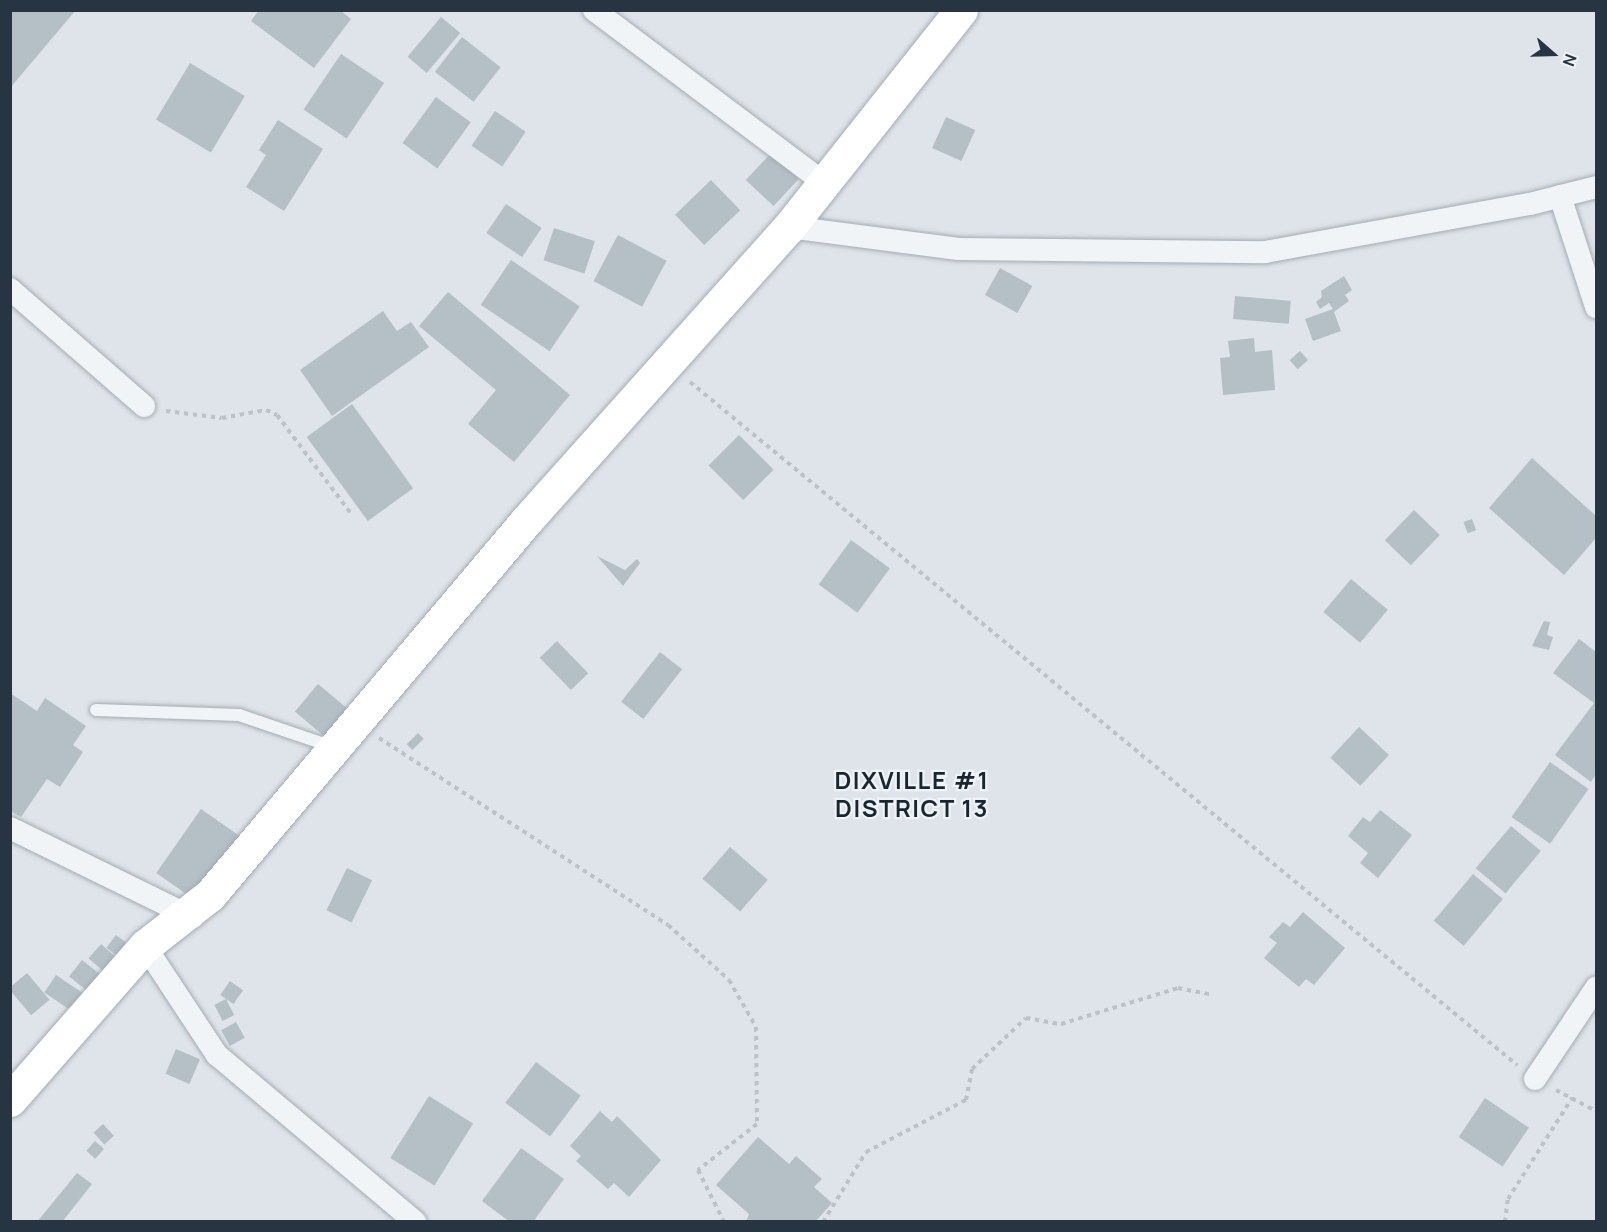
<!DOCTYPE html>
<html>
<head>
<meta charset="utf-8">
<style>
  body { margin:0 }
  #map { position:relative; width:1607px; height:1232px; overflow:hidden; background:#dee4e9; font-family:Manrope,sans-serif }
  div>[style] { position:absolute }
  .building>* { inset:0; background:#b5bfc6; transform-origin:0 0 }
  .path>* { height:4px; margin-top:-2px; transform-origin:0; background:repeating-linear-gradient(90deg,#bcc2c8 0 4.5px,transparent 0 9px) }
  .roads { filter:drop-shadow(0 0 2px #a3acb3) drop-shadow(0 0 2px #a3acb3) }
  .lane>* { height:12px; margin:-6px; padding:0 6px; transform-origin:6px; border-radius:6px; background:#f1f4f7 }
  .street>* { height:22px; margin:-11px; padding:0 11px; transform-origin:11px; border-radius:11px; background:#f1f4f7 }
  .secondary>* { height:33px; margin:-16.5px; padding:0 16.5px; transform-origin:16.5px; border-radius:16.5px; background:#fff }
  span { translate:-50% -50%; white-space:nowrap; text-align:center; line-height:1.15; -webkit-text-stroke:4.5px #eef3f6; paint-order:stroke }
  .district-label { font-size:24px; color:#182631; font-weight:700; letter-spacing:1.5px }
  .frame { position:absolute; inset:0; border:12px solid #263541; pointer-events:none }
  .north { position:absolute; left:1523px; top:24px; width:60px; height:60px; -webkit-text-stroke:4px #eef3f6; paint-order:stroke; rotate:110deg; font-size:16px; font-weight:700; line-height:24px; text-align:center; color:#263541 }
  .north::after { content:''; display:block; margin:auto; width:21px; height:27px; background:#263541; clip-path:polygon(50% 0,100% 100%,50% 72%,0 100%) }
</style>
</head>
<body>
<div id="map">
  <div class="building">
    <div style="clip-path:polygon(10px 10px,76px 10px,10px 88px)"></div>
    <div style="clip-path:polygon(259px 10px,340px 10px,351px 19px,314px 68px,251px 21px)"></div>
    <div style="left:441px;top:17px;width:25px;height:52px;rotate:40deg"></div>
    <div style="left:462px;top:37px;width:49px;height:44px;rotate:38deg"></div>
    <div style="left:341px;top:54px;width:52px;height:67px;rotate:34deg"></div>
    <div style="left:190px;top:63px;width:64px;height:66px;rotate:31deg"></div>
    <div style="left:436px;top:97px;width:43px;height:57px;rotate:36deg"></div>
    <div style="left:495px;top:111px;width:37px;height:42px;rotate:34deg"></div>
    <div style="left:946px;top:117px;width:32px;height:34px;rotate:24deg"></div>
    <div style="clip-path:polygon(278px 120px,323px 149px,284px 211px,246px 187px,266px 155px,259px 150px)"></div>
    <div style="left:771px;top:153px;width:38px;height:37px;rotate:43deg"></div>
    <div style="left:711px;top:180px;width:42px;height:50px;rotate:46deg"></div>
    <div style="left:506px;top:204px;width:43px;height:35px;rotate:34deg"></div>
    <div style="left:554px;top:228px;width:43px;height:34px;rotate:18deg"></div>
    <div style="left:618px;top:235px;width:55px;height:52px;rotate:28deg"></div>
    <div style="left:511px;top:260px;width:83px;height:54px;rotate:34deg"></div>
    <div style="left:1000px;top:268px;width:37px;height:31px;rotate:29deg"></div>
    <div style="clip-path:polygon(1344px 276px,1352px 290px,1345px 295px,1349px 301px,1334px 312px,1341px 331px,1313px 341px,1305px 319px,1333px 309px,1329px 303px,1320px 309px,1316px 302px,1322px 297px,1321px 291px)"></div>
    <div style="clip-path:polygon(448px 292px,570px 395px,514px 462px,468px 424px,496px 390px,419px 326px)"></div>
    <div style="left:1235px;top:296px;width:56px;height:23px;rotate:5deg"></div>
    <div style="clip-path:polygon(383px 311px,397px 331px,411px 322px,429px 347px,332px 416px,300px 370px)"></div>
    <div style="clip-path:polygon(1254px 338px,1255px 352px,1272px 350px,1275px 390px,1223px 395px,1220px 358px,1230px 357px,1228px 341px)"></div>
    <div style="left:1300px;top:351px;width:12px;height:14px;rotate:48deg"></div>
    <div style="left:352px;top:404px;width:104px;height:56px;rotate:54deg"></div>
    <div style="left:739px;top:435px;width:49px;height:43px;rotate:45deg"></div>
    <div style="clip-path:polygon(1532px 458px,1596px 516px,1596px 538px,1564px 575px,1489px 508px)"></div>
    <div style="left:1414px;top:510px;width:36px;height:42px;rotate:44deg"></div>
    <div style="left:1472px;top:519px;width:12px;height:9px;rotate:70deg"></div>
    <div style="left:851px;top:540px;width:48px;height:55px;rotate:36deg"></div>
    <div style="clip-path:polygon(597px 556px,625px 570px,637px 559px,640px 563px,623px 586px)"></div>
    <div style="left:1351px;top:579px;width:48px;height:43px;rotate:40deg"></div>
    <div style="clip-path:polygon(1544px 621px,1550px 622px,1547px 635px,1553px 637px,1549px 650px,1532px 646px)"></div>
    <div style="clip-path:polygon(1579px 639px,1596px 652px,1596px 774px,1591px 782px,1555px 755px,1594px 703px,1553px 673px)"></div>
    <div style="left:557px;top:641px;width:45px;height:24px;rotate:46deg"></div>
    <div style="left:660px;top:652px;width:28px;height:63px;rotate:38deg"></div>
    <div style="left:318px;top:684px;width:48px;height:36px;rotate:40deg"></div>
    <div style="clip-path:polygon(10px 693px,37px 711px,45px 698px,86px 726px,73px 745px,83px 752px,60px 787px,47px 779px,21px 817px,10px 811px)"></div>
    <div style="left:1359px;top:727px;width:41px;height:42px;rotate:43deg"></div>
    <div style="left:418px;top:733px;width:8px;height:16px;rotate:45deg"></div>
    <div style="left:1550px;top:762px;width:47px;height:67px;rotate:35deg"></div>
    <div style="left:201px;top:809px;width:58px;height:78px;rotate:35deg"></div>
    <div style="clip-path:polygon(1380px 810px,1412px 835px,1378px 878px,1360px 863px,1368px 853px,1348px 836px,1363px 817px,1370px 822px)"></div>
    <div style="left:1511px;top:826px;width:39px;height:55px;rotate:40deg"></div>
    <div style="left:730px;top:847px;width:50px;height:42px;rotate:41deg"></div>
    <div style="left:347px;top:868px;width:28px;height:47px;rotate:26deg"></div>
    <div style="left:1473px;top:874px;width:39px;height:61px;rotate:40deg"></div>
    <div style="clip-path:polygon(1303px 912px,1345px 948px,1314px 985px,1306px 979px,1299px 987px,1264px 958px,1277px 943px,1269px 937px,1283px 922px,1290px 927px)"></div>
    <div style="left:116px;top:935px;width:20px;height:16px;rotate:37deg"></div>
    <div style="left:101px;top:944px;width:21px;height:19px;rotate:41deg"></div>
    <div style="left:82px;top:960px;width:23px;height:21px;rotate:38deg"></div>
    <div style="left:27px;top:973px;width:35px;height:24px;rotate:50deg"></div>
    <div style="left:56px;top:975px;width:42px;height:21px;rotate:34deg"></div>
    <div style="left:230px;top:981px;width:16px;height:17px;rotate:35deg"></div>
    <div style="left:226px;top:999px;width:18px;height:13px;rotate:63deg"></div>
    <div style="left:236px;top:1022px;width:18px;height:17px;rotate:61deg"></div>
    <div style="left:176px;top:1049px;width:26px;height:27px;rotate:23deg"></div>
    <div style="left:536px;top:1062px;width:56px;height:51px;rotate:37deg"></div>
    <div style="left:429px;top:1096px;width:52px;height:73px;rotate:32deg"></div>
    <div style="left:1485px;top:1098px;width:53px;height:47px;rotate:34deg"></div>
    <div style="clip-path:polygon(600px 1111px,612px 1122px,617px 1116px,661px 1160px,629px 1197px,614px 1183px,608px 1189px,576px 1161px,581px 1156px,570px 1146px)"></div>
    <div style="left:103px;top:1124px;width:16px;height:13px;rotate:47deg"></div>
    <div style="clip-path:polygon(758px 1137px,789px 1164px,796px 1156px,822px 1179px,814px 1187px,832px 1203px,815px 1222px,746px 1222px,749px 1214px,716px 1185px)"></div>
    <div style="left:95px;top:1141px;width:12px;height:13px;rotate:42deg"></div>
    <div style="clip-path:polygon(521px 1148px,564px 1179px,533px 1222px,510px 1222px,482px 1201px)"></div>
    <div style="clip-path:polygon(77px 1173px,92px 1184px,62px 1222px,37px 1222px)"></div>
  </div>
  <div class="path">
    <div style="left:690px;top:382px;width:1073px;rotate:39.55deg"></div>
    <div style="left:166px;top:411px;width:56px;rotate:7.1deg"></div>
    <div style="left:222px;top:418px;width:45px;rotate:-10.3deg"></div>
    <div style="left:266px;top:410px;width:12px;rotate:24deg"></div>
    <div style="left:277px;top:415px;width:125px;rotate:53.1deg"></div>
    <div style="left:379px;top:738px;width:344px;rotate:32.9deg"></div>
    <div style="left:668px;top:925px;width:82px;rotate:42deg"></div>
    <div style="left:729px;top:980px;width:54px;rotate:60.1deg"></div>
    <div style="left:756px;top:1027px;width:97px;rotate:89.4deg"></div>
    <div style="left:757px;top:1124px;width:75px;rotate:142.1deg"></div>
    <div style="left:698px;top:1170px;width:58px;rotate:63.4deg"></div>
    <div style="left:1556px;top:1090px;width:45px;rotate:27.7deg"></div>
    <div style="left:823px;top:1222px;width:82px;rotate:-58.4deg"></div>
    <div style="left:866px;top:1152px;width:113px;rotate:-27.5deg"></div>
    <div style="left:966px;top:1100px;width:32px;rotate:-79deg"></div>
    <div style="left:972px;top:1069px;width:74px;rotate:-43.4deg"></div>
    <div style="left:1026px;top:1018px;width:36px;rotate:10deg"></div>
    <div style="left:1061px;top:1024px;width:122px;rotate:-17.1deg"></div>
    <div style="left:1178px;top:988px;width:32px;rotate:11deg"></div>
    <div style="left:1505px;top:1222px;width:23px;rotate:-83deg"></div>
    <div style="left:1508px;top:1199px;width:120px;rotate:-57.6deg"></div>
  </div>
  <div class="roads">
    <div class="lane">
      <div style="left:96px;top:710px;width:143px;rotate:2deg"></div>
      <div style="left:239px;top:715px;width:99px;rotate:18.8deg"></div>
    </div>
    <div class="street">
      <div style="left:594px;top:10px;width:288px;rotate:36.9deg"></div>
      <div style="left:1560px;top:196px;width:117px;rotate:72deg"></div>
      <div style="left:789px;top:227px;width:171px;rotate:7.4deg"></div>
      <div style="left:959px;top:249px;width:306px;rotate:0.6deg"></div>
      <div style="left:1265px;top:252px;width:269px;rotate:-10.3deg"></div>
      <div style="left:1530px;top:204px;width:68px;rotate:-14.4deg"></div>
      <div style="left:10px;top:289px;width:178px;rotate:41.1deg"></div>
      <div style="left:10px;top:828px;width:203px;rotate:26.1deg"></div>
      <div style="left:192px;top:917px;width:6px;rotate:-51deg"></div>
      <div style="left:145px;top:946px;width:131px;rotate:56.6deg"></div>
      <div style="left:217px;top:1055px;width:259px;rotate:40.1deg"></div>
      <div style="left:1535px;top:1079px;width:110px;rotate:-56.2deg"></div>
    </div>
    <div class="secondary">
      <div style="left:10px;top:1100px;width:205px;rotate:-48.8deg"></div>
      <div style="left:145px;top:946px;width:83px;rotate:-38.1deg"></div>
      <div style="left:210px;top:895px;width:490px;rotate:-49.8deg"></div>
      <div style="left:526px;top:521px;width:394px;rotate:-48.2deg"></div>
      <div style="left:789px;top:227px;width:277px;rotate:-51.6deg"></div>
    </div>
  </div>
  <div class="district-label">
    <span style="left:912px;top:794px">DIXVILLE #1<br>DISTRICT 13</span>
  </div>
  <div class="frame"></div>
  <div class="north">N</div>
</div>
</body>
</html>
